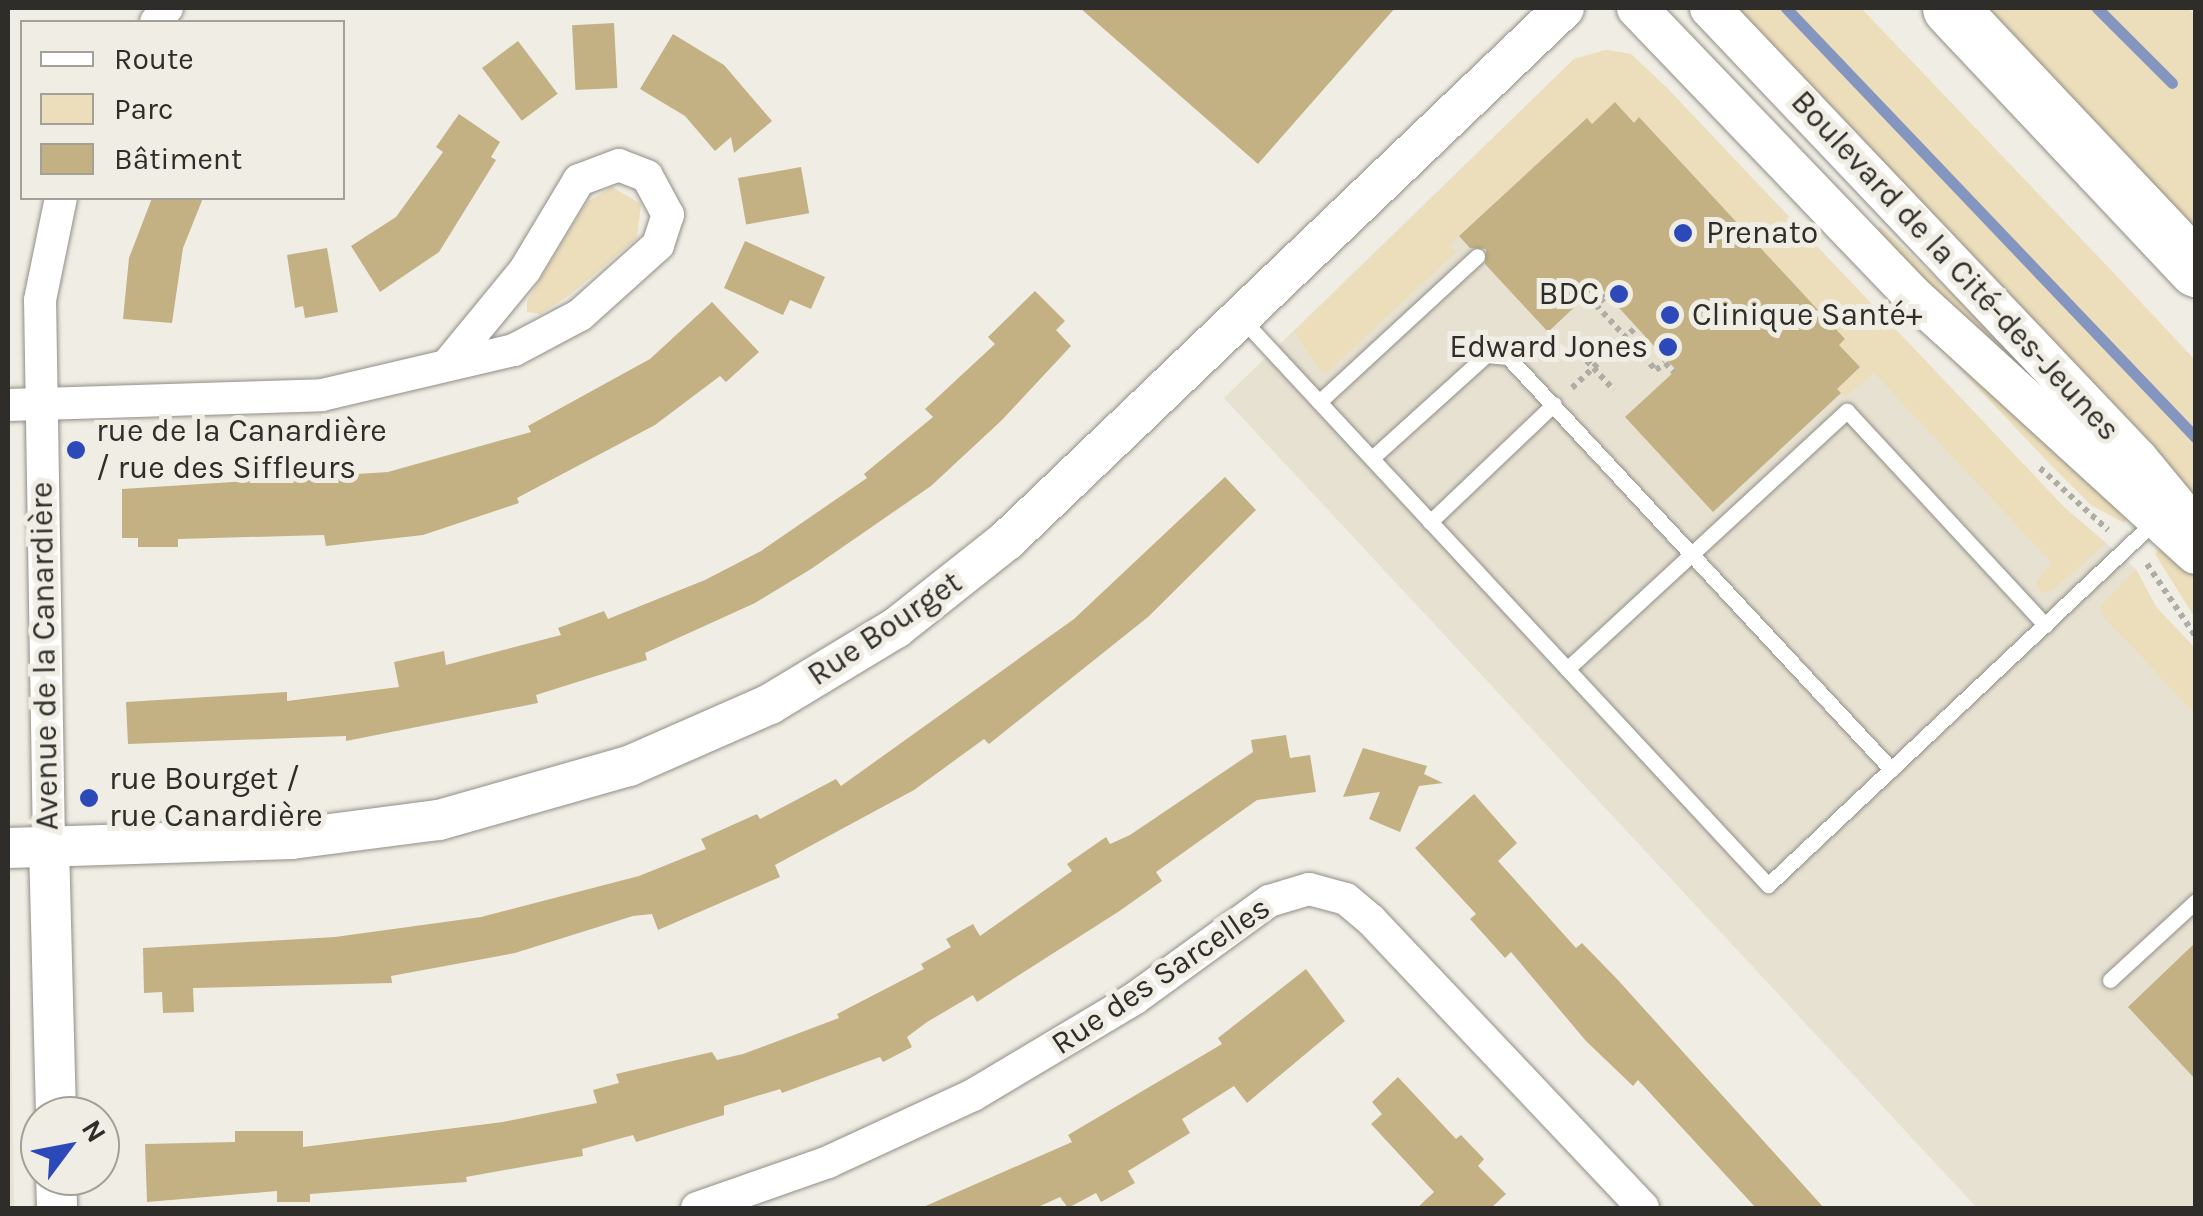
<!DOCTYPE html>
<html>
<head>
<meta charset="utf-8">
<style>
  body { margin:0 }
  #map { position:relative; width:2203px; height:1216px; overflow:hidden; background:#f0ede4; font-family:Karla,sans-serif }
  div>[style] { position:absolute }
  .built>* { inset:0; background:#e7e1d2 }
  .green>* { inset:0; background:#ecdebb }
  .stream>* { height:11px; margin:-5.5px; padding:0 5.5px; transform-origin:5.5px; border-radius:5.5px; background:#8496bf }
  .building>* { inset:0; background:#c3b184; transform-origin:0 0 }
  .path>* { height:6px; margin-top:-3px; transform-origin:0; background:repeating-linear-gradient(90deg,#afaca5 0 5px,transparent 0 10px) }
  .roads { filter:drop-shadow(0 0 2px #918e86) drop-shadow(0 0 2px #918e86) }
  .service>* { height:15px; margin:-7.5px; padding:0 7.5px; transform-origin:7.5px; border-radius:7.5px; background:#fff }
  .minor>* { height:32px; margin:-16px; padding:0 16px; transform-origin:16px; border-radius:16px; background:#fff }
  .tertiary>* { height:40px; margin:-20px; padding:0 20px; transform-origin:20px; border-radius:20px; background:#fff }
  .motorway>* { height:55px; margin:-27.5px; padding:0 27.5px; transform-origin:27.5px; border-radius:27.5px; background:#fff }
  .dots>* { width:28px; height:28px; translate:-50% -50%; box-sizing:border-box; border:5px solid #f0ede4; border-radius:50% }
  span { translate:-50% -50%; white-space:nowrap; text-align:center; line-height:1.15; -webkit-text-stroke:10px #f0ede4; paint-order:stroke }
  .poi-label { font-size:32px; color:#2e2d29 }
  .left { translate:0 -50%; text-align:left }
  .right { translate:-100% -50%; text-align:right }
  .street-label { font-size:32px; color:#2e2d29 }
  .frame { position:absolute; inset:0; border:10px solid #2e2d29; pointer-events:none }
  .legend { position:absolute; left:20px; top:20px; width:325px; height:180px; box-sizing:border-box; background:#f0ede4; border:2px solid #a2a099; margin:0; padding:12px 18px; list-style:none; font-size:30px; color:#2e2d29 }
  .legend li { display:flex; align-items:center; gap:20px; height:50px }
  .legend b { width:50px; border:2px solid #a2a099 }
  .north { position:absolute; left:20px; top:1096px; width:100px; height:100px; box-sizing:border-box; background:#f0ede4; border:2px solid #a2a099; border-radius:50%; rotate:58deg; font-size:28px; font-weight:700; line-height:40px; text-align:center; color:#2e2d29 }
  .north::after { content:''; display:block; margin:auto; width:35px; height:45px; background:#2b49b9; clip-path:polygon(50% 0,100% 100%,50% 72%,0 100%) }
</style>
</head>
<body>
<div id="map">
  <div class="built">
    <div style="clip-path:polygon(1606px 50px,1631px 54px,1668px 89px,2064px 507px,2136px 569px,2156px 607px,2195px 648px,2195px 1208px,1977px 1208px,1224px 398px,1574px 59px)"></div>
    <div style="clip-path:polygon(8px 928px,10px 941px,14px 1208px,8px 1208px)"></div>
  </div>
  <div class="green">
    <div style="clip-path:polygon(1731px 8px,1861px 8px,2109px 268px,2195px 360px,2195px 501px)"></div>
    <div style="clip-path:polygon(1979px 8px,2188px 8px,2196px 16px,2195px 235px)"></div>
    <div style="clip-path:polygon(1606px 50px,1631px 54px,1668px 89px,2064px 507px,2106px 543px,2052px 591px,2041px 593px,2036px 581px,2052px 563px,1874px 373px,1846px 397px,1837px 389px,1860px 367px,1839px 345px,1845px 339px,1640px 118px,1634px 123px,1615px 102px,1592px 124px,1586px 118px,1449px 245px,1456px 252px,1327px 373px,1318px 368px,1294px 332px,1574px 59px)"></div>
    <div style="clip-path:polygon(1700px 95px,2129px 516px,2124px 523px,2091px 505px,2047px 461px)"></div>
    <div style="clip-path:polygon(612px 187px,641px 204px,637px 238px,570px 295px,540px 314px,527px 312px,527px 301px,587px 202px)"></div>
    <div style="clip-path:polygon(1880px 226px,2003px 341px,2127px 463px,1873px 233px)"></div>
    <div style="clip-path:polygon(2161px 547px,2171px 548px,2195px 574px,2195px 618px,2155px 554px)"></div>
    <div style="clip-path:polygon(2136px 569px,2156px 607px,2195px 648px,2195px 714px,2102px 615px,2101px 605px)"></div>
  </div>
  <div class="stream">
    <div style="left:1786px;top:8px;width:594px;rotate:46.36deg"></div>
    <div style="left:2097px;top:8px;width:106px;rotate:45deg"></div>
  </div>
  <div class="building">
    <div style="clip-path:polygon(1080px 8px,1395px 8px,1258px 164px)"></div>
    <div style="left:614px;top:23px;width:65px;height:42px;rotate:87deg"></div>
    <div style="clip-path:polygon(673px 34px,724px 65px,772px 121px,734px 153px,731px 137px,715px 151px,685px 116px,640px 89px)"></div>
    <div style="left:518px;top:41px;width:66px;height:45px;rotate:53deg"></div>
    <div style="clip-path:polygon(1615px 102px,1634px 123px,1639px 117px,1845px 339px,1839px 345px,1860px 367px,1837px 389px,1841px 393px,1713px 512px,1625px 417px,1676px 370px,1598px 285px,1548px 332px,1485px 264px,1486px 249px,1470px 248px,1459px 236px,1587px 118px,1592px 124px)"></div>
    <div style="clip-path:polygon(459px 114px,500px 142px,491px 157px,496px 160px,439px 252px,380px 292px,351px 246px,396px 217px,443px 152px,436px 147px)"></div>
    <div style="left:801px;top:167px;width:47px;height:64px;rotate:80deg"></div>
    <div style="clip-path:polygon(152px 198px,203px 198px,183px 248px,172px 323px,123px 319px,129px 258px)"></div>
    <div style="clip-path:polygon(745px 241px,825px 277px,811px 309px,790px 300px,783px 315px,724px 288px)"></div>
    <div style="clip-path:polygon(327px 248px,338px 312px,305px 318px,303px 306px,295px 308px,287px 255px)"></div>
    <div style="clip-path:polygon(1035px 291px,1065px 321px,1056px 330px,1071px 346px,1002px 420px,931px 486px,811px 569px,755px 603px,645px 653px,647px 660px,536px 695px,538px 703px,346px 741px,346px 736px,128px 744px,126px 702px,287px 692px,287px 701px,399px 687px,394px 662px,444px 651px,446px 665px,561px 635px,558px 628px,604px 611px,608px 619px,705px 580px,761px 551px,867px 478px,864px 474px,933px 417px,925px 409px,995px 344px,988px 337px)"></div>
    <div style="clip-path:polygon(712px 302px,759px 352px,726px 382px,720px 376px,655px 425px,517px 498px,519px 503px,423px 535px,326px 546px,324px 535px,178px 539px,178px 547px,138px 547px,138px 538px,122px 538px,122px 489px,388px 472px,531px 432px,528px 426px,650px 359px)"></div>
    <div style="clip-path:polygon(1225px 477px,1256px 510px,1148px 617px,989px 744px,984px 739px,914px 790px,775px 865px,780px 877px,658px 930px,652px 914px,633px 916px,515px 953px,391px 976px,392px 983px,193px 988px,194px 1012px,163px 1013px,162px 992px,144px 993px,143px 948px,335px 937px,481px 917px,639px 876px,706px 849px,701px 839px,757px 814px,760px 819px,836px 779px,841px 786px,1074px 619px)"></div>
    <div style="clip-path:polygon(1286px 735px,1290px 758px,1310px 755px,1316px 792px,1257px 800px,1156px 872px,1162px 881px,1118px 912px,977px 1002px,973px 995px,927px 1022px,907px 1037px,912px 1047px,883px 1062px,880px 1057px,782px 1093px,780px 1089px,724px 1106px,724px 1115px,659px 1135px,636px 1142px,633px 1135px,582px 1149px,583px 1156px,466px 1177px,467px 1182px,310px 1194px,310px 1202px,277px 1202px,277px 1191px,147px 1202px,145px 1144px,235px 1142px,235px 1131px,303px 1131px,303px 1147px,503px 1122px,597px 1103px,593px 1090px,619px 1083px,616px 1074px,712px 1052px,717px 1060px,743px 1054px,839px 1018px,837px 1014px,924px 969px,921px 964px,951px 947px,946px 939px,973px 924px,980px 936px,1072px 871px,1067px 864px,1106px 837px,1110px 844px,1130px 835px,1253px 752px,1251px 740px)"></div>
    <div style="clip-path:polygon(1363px 748px,1427px 766px,1424px 774px,1443px 783px,1419px 786px,1400px 832px,1369px 819px,1380px 792px,1343px 797px)"></div>
    <div style="clip-path:polygon(1474px 794px,1517px 843px,1498px 861px,1576px 948px,1582px 943px,1617px 979px,1824px 1208px,1756px 1208px,1638px 1080px,1633px 1086px,1586px 1041px,1511px 952px,1505px 958px,1470px 919px,1476px 914px,1415px 848px)"></div>
    <div style="clip-path:polygon(2196px 942px,2196px 1080px,2128px 1007px)"></div>
    <div style="clip-path:polygon(1306px 969px,1345px 1021px,1247px 1103px,1234px 1086px,1182px 1119px,1190px 1133px,1128px 1171px,1135px 1183px,1101px 1202px,1096px 1193px,1068px 1208px,1060px 1197px,1036px 1208px,921px 1208px,1072px 1142px,1068px 1135px,1222px 1044px,1218px 1038px)"></div>
    <div style="clip-path:polygon(1398px 1077px,1456px 1139px,1461px 1135px,1484px 1159px,1478px 1166px,1506px 1194px,1491px 1208px,1417px 1208px,1434px 1192px,1371px 1124px,1382px 1114px,1372px 1102px)"></div>
  </div>
  <div class="path">
    <div style="left:1595px;top:288px;width:13px;rotate:48deg"></div>
    <div style="left:1604px;top:298px;width:11px;rotate:139deg"></div>
    <div style="left:1596px;top:305px;width:88px;rotate:47.3deg"></div>
    <div style="left:1656px;top:370px;width:11px;rotate:-38deg"></div>
    <div style="left:1665px;top:363px;width:13px;rotate:45deg"></div>
    <div style="left:1573px;top:346px;width:60px;rotate:47deg"></div>
    <div style="left:1572px;top:388px;width:88px;rotate:-43.6deg"></div>
    <div style="left:2040px;top:468px;width:92px;rotate:42.4deg"></div>
    <div style="left:2147px;top:564px;width:88px;rotate:56.1deg"></div>
  </div>
  <div class="roads">
    <div class="service">
      <div style="left:1242px;top:319px;width:773px;rotate:47.1deg"></div>
      <div style="left:1768px;top:885px;width:534px;rotate:-43.26deg"></div>
      <div style="left:1319px;top:402px;width:215px;rotate:-42.7deg"></div>
      <div style="left:1372px;top:458px;width:154px;rotate:-42.1deg"></div>
      <div style="left:1486px;top:355px;width:22px;rotate:5deg"></div>
      <div style="left:1508px;top:357px;width:563px;rotate:47.09deg"></div>
      <div style="left:1430px;top:522px;width:171px;rotate:-43.6deg"></div>
      <div style="left:1567px;top:669px;width:381px;rotate:-42.7deg"></div>
      <div style="left:1847px;top:411px;width:292px;rotate:47.2deg"></div>
      <div style="left:2110px;top:980px;width:117px;rotate:-42.6deg"></div>
    </div>
    <div class="minor">
      <div style="left:156px;top:22px;width:18px;rotate:-52deg"></div>
      <div style="left:8px;top:405px;width:314px;rotate:-1.8deg"></div>
      <div style="left:322px;top:395px;width:197px;rotate:-13.2deg"></div>
      <div style="left:514px;top:350px;width:75px;rotate:-27.9deg"></div>
      <div style="left:580px;top:315px;width:105px;rotate:-41.9deg"></div>
      <div style="left:658px;top:245px;width:32px;rotate:-72deg"></div>
      <div style="left:668px;top:215px;width:44px;rotate:-118.3deg"></div>
      <div style="left:647px;top:176px;width:30px;rotate:-159deg"></div>
      <div style="left:619px;top:165px;width:43px;rotate:159.4deg"></div>
      <div style="left:579px;top:180px;width:105px;rotate:121deg"></div>
      <div style="left:525px;top:270px;width:123px;rotate:129.4deg"></div>
      <div style="left:49px;top:846px;width:546px;rotate:-90.94deg"></div>
      <div style="left:40px;top:300px;width:104px;rotate:-78.4deg"></div>
      <div style="left:697px;top:1208px;width:139px;rotate:-19.3deg"></div>
      <div style="left:828px;top:1162px;width:160px;rotate:-24.8deg"></div>
      <div style="left:973px;top:1095px;width:187px;rotate:-30.8deg"></div>
      <div style="left:1134px;top:999px;width:167px;rotate:-36deg"></div>
      <div style="left:1269px;top:901px;width:42px;rotate:-16.7deg"></div>
      <div style="left:1309px;top:889px;width:38px;rotate:15deg"></div>
      <div style="left:1346px;top:899px;width:33px;rotate:40deg"></div>
      <div style="left:1371px;top:920px;width:396px;rotate:46.6deg"></div>
    </div>
    <div class="tertiary">
      <div style="left:1637px;top:8px;width:397px;rotate:46.2deg"></div>
      <div style="left:1912px;top:295px;width:384px;rotate:42.4deg"></div>
      <div style="left:1710px;top:8px;width:622px;rotate:46.5deg"></div>
      <div style="left:2138px;top:459px;width:82px;rotate:50.5deg"></div>
      <div style="left:49px;top:846px;width:270px;rotate:88.5deg"></div>
      <div style="left:8px;top:848px;width:284px;rotate:-1.8deg"></div>
      <div style="left:292px;top:839px;width:148px;rotate:-7.4deg"></div>
      <div style="left:439px;top:820px;width:198px;rotate:-15.9deg"></div>
      <div style="left:629px;top:766px;width:154px;rotate:-23.7deg"></div>
      <div style="left:770px;top:704px;width:147px;rotate:-31.1deg"></div>
      <div style="left:896px;top:628px;width:142px;rotate:-38.4deg"></div>
      <div style="left:1007px;top:540px;width:770px;rotate:-43.68deg"></div>
      <div style="left:56px;top:1176px;width:32px;rotate:88deg"></div>
    </div>
    <div class="motorway">
      <div style="left:1950px;top:8px;width:359px;rotate:46.7deg"></div>
    </div>
  </div>
  <div class="dots">
    <div style="left:1683px;top:233px;background:#2b49b9"></div>
    <div style="left:1619px;top:294px;background:#2b49b9"></div>
    <div style="left:1670px;top:315px;background:#2b49b9"></div>
    <div style="left:1668px;top:347px;background:#2b49b9"></div>
    <div style="left:76px;top:450px;background:#2b49b9"></div>
    <div style="left:89px;top:798px;background:#2b49b9"></div>
  </div>
  <div class="poi-label">
    <span class="left" style="left:1706px;top:233px">Prenato</span>
    <span class="right" style="left:1599px;top:294px">BDC</span>
    <span class="left" style="left:1692px;top:315px">Clinique Santé+</span>
    <span class="right" style="left:1648px;top:347px">Edward Jones</span>
    <span class="left" style="left:96px;top:450px">rue de la Canardière<br>/ rue des Siffleurs</span>
    <span class="left" style="left:109px;top:798px">rue Bourget /<br>rue Canardière</span>
  </div>
  <div class="street-label">
    <span style="left:1955px;top:266px;rotate:47deg">Boulevard de la Cité-des-Jeunes</span>
    <span style="left:885px;top:629px;rotate:-34deg">Rue Bourget</span>
    <span style="left:45px;top:656px;rotate:-91deg">Avenue de la Canardière</span>
    <span style="left:1161px;top:976px;rotate:-34deg">Rue des Sarcelles</span>
  </div>
  <div class="frame"></div>
  <ul class="legend">
  <li><b style="height:12px;background:#fff"></b>Route</li>
  <li><b style="height:28px;background:#ecdebb"></b>Parc</li>
  <li><b style="height:28px;background:#c3b184"></b>Bâtiment</li>
  </ul>
  <div class="north">N</div>
</div>
</body>
</html>
